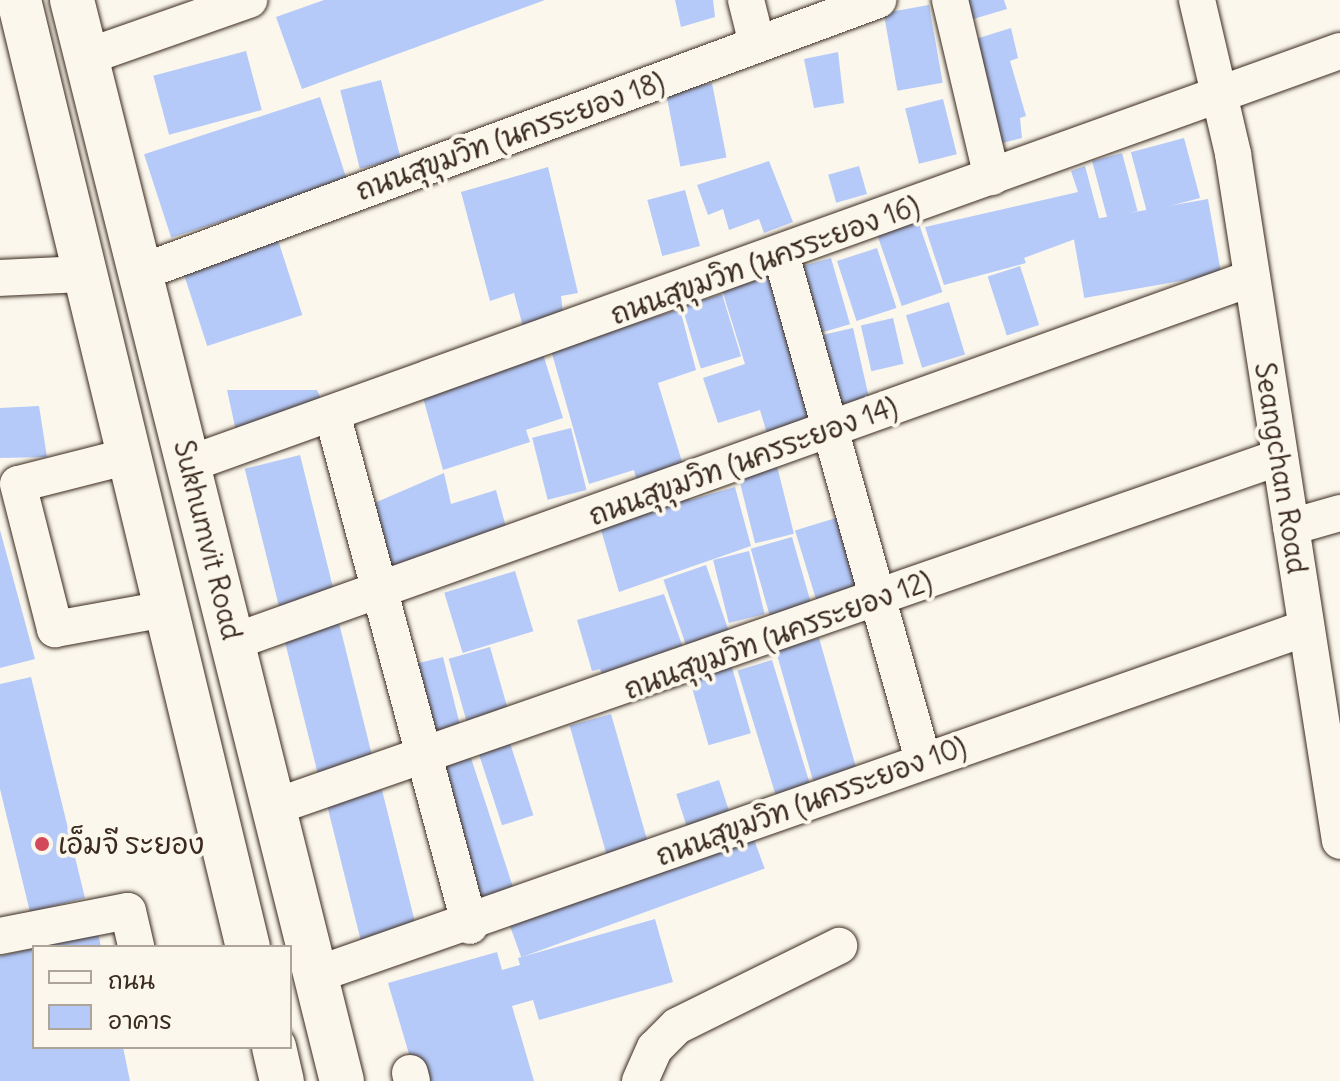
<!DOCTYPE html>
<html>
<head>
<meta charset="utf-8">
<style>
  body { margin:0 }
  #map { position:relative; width:1340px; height:1081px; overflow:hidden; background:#fbf7ec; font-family:Delius,"Playpen Sans Thai",sans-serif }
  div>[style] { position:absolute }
  .building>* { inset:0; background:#b5caf9; transform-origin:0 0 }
  .roads { filter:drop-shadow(0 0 2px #3b2a1e) drop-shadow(0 0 2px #3b2a1e) }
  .minor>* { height:36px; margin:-18px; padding:0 18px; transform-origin:18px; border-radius:18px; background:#fbf7ec }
  .major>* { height:44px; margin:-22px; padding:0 22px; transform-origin:22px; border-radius:22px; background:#fbf7ec }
  .dots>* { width:22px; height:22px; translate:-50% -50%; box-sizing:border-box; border:4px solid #fbf7ec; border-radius:50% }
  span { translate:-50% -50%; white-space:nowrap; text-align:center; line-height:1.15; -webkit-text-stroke:8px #fbf7ec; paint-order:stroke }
  .street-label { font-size:28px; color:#3b2a1e }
  .poi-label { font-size:28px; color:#3b2a1e }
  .left { translate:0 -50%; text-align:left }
  .legend { position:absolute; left:32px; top:945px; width:260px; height:104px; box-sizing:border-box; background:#fbf7ec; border:2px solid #aea59a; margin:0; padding:10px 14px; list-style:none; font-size:24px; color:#3b2a1e }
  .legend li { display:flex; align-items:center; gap:16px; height:40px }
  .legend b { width:40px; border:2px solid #aea59a }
</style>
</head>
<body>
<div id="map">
  <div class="building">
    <div style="clip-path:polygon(324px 0,545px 0,302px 89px,276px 17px)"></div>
    <div style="clip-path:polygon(675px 0,713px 0,715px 17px,681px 27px)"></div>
    <div style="clip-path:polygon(965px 0,1004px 0,1007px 9px,970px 20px)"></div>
    <div style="left:929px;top:5px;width:79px;height:46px;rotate:80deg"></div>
    <div style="clip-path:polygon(1011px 28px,1018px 58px,1010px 61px,1026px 116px,1020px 118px,1022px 138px,991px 146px,969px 41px)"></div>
    <div style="left:246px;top:51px;width:61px;height:96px;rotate:75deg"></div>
    <div style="clip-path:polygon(838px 52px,844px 103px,814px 108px,804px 59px)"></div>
    <div style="left:381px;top:80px;width:81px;height:42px;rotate:76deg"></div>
    <div style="left:712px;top:83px;width:76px;height:47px;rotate:79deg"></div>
    <div style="left:320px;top:97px;width:88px;height:185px;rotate:72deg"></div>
    <div style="left:943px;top:99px;width:57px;height:39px;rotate:76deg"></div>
    <div style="left:1184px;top:138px;width:62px;height:55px;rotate:75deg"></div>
    <div style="left:1122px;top:153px;width:60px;height:31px;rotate:75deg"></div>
    <div style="clip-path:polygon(769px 161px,793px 222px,764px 233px,759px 219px,729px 230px,723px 209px,708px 215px,697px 185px)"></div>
    <div style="left:859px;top:166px;width:29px;height:32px;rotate:74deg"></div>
    <div style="clip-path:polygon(1085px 166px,1102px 229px,1024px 258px,1026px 263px,944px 285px,925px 227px,1078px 192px,1071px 171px)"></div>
    <div style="clip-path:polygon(548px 167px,578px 293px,561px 296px,563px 313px,523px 327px,514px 293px,490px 301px,461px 192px)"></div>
    <div style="left:685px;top:190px;width:58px;height:39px;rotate:75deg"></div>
    <div style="left:1208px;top:199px;width:76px;height:139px;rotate:80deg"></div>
    <div style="left:918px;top:221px;width:75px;height:43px;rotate:71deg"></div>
    <div style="left:277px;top:237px;width:82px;height:100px;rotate:72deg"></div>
    <div style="left:877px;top:248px;width:63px;height:42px;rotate:72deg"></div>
    <div style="left:831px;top:258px;width:69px;height:43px;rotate:74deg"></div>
    <div style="left:1020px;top:266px;width:62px;height:34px;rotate:72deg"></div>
    <div style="clip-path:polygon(770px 275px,812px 421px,768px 437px,760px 410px,718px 423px,703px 378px,745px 364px,722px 290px)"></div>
    <div style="left:722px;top:294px;width:65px;height:42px;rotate:73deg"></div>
    <div style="left:949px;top:302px;width:55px;height:45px;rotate:73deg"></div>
    <div style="clip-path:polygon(680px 309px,696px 370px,658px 383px,683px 465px,637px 482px,634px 470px,589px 484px,551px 350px)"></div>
    <div style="left:893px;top:318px;width:47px;height:33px;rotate:77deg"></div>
    <div style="left:853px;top:328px;width:73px;height:37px;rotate:77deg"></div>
    <div style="clip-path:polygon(543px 354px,563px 418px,526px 430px,530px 442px,443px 470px,422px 394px)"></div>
    <div style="clip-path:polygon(227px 390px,317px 390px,325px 408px,236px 431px)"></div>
    <div style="clip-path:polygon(39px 406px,47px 457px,0 458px,0 408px)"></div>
    <div style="left:571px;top:428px;width:64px;height:40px;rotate:76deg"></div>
    <div style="left:300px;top:455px;width:152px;height:57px;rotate:76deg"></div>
    <div style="left:775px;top:458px;width:78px;height:40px;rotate:76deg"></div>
    <div style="clip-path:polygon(444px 473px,451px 504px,496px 490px,507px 531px,392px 570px,372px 504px)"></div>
    <div style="clip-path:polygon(735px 487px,751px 546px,619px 592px,599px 523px,688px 490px,690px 500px)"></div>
    <div style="left:839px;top:517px;width:81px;height:46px;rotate:73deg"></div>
    <div style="clip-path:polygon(0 530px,35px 659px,0 668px)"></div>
    <div style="left:792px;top:537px;width:69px;height:43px;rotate:74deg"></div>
    <div style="left:749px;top:551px;width:65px;height:37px;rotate:76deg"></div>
    <div style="left:706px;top:565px;width:77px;height:45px;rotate:71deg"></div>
    <div style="left:515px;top:571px;width:63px;height:74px;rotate:73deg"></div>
    <div style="clip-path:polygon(664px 594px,686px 656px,605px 684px,600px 669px,592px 671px,577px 620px)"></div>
    <div style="left:339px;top:623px;width:153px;height:57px;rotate:76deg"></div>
    <div style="left:819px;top:638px;width:139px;height:45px;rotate:74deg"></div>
    <div style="left:490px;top:647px;width:77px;height:43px;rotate:74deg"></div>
    <div style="left:443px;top:657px;width:81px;height:37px;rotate:76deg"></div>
    <div style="left:772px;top:660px;width:131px;height:36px;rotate:73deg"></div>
    <div style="left:731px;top:664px;width:72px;height:44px;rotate:74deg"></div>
    <div style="clip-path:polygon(31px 677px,85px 898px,30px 912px,0 789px,0 684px)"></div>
    <div style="left:611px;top:714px;width:139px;height:43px;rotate:74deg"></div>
    <div style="left:509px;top:740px;width:79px;height:33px;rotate:72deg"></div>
    <div style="left:471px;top:758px;width:147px;height:37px;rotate:72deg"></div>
    <div style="left:719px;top:780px;width:36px;height:45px;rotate:72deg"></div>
    <div style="left:382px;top:790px;width:151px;height:57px;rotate:76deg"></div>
    <div style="left:751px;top:831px;width:40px;height:259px;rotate:70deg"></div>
    <div style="clip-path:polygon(655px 919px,673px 982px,539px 1020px,533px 1000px,512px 1006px,534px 1081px,417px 1081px,388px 983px,497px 952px,502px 970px,520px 965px,518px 958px)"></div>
    <div style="clip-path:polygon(98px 933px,101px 947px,44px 947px,44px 946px)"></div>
    <div style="clip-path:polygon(34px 948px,34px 1047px,123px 1047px,130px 1081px,0 1081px,0 956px)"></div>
  </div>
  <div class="roads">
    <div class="minor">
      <div style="left:746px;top:0;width:45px;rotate:76deg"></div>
      <div style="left:950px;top:0;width:182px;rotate:76.7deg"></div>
      <div style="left:1197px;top:0;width:158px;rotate:76.8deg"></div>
      <div style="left:1233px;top:154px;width:695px;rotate:81.15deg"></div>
      <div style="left:86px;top:57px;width:173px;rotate:-19.3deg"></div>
      <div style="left:781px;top:254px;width:526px;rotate:74.32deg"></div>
      <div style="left:142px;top:272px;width:785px;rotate:-20.28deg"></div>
      <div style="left:0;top:278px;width:86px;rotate:-2.7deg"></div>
      <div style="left:333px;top:417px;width:527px;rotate:74.94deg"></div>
      <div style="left:129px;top:456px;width:114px;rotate:165.8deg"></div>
      <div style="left:18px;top:484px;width:150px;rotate:75.7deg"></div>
      <div style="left:55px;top:629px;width:112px;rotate:-10.3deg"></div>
      <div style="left:189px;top:464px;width:1223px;rotate:-19.74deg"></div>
      <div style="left:1291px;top:527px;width:51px;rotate:-15.9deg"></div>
      <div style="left:233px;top:642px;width:1082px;rotate:-19.66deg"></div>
      <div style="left:274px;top:807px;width:1065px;rotate:-19.18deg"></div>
      <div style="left:0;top:936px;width:130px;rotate:-11.1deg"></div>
      <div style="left:128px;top:911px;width:37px;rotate:77deg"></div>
      <div style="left:315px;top:975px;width:1050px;rotate:-19.3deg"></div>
      <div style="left:410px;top:1073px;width:8px;rotate:76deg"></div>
      <div style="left:640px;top:1081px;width:36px;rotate:-66deg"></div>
      <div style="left:655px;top:1048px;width:31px;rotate:-45deg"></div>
      <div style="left:677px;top:1026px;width:181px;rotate:-26.3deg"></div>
    </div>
    <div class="major">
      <div style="left:19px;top:0;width:974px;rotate:76.41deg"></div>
      <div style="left:72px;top:0;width:1114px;rotate:75.98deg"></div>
      <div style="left:274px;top:1047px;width:35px;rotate:77deg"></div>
    </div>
  </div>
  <div class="dots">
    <div style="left:42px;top:844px;background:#d1495b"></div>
  </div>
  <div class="street-label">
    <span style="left:510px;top:136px;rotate:-20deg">ถนนสุขุมวิท (นครระยอง 18)</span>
    <span style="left:765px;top:260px;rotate:-20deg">ถนนสุขุมวิท (นครระยอง 16)</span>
    <span style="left:743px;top:461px;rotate:-20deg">ถนนสุขุมวิท (นครระยอง 14)</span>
    <span style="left:1281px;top:468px;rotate:81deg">Seangchan Road</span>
    <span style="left:208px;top:540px;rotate:76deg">Sukhumvit Road</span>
    <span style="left:778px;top:635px;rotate:-20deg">ถนนสุขุมวิท (นครระยอง 12)</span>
    <span style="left:811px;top:801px;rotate:-20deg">ถนนสุขุมวิท (นครระยอง 10)</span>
  </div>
  <div class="poi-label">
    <span class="left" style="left:58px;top:844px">เอ็มจี ระยอง</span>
  </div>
  <ul class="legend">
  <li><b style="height:10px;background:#fbf7ec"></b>ถนน</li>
  <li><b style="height:22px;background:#b5caf9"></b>อาคาร</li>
  </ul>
</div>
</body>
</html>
